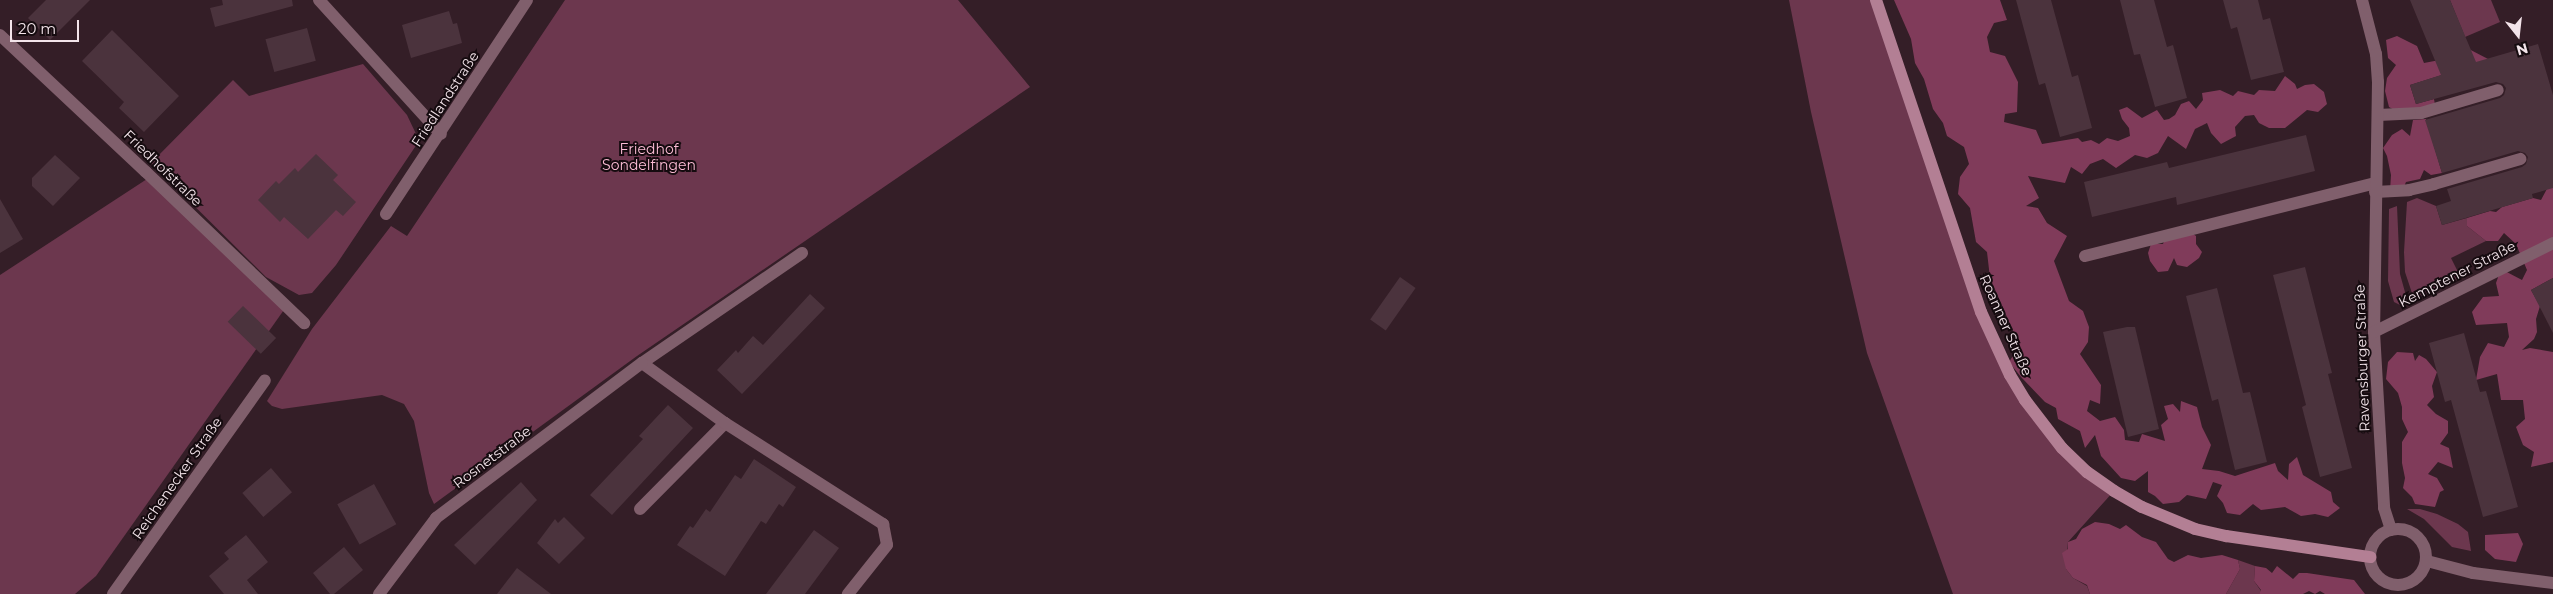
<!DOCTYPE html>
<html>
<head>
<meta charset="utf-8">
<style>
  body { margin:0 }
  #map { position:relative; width:2553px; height:594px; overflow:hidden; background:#341e27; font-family:Montserrat,sans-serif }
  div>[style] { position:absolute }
  .green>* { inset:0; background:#6c374e }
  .forest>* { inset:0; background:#803b5a }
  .building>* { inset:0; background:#4b333d; transform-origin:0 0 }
  .lane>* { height:12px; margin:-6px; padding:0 6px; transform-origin:6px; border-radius:6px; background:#805f6c }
  .street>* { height:12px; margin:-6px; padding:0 6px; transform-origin:6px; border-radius:6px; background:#805f6c }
  .street>.ring { margin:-6px; padding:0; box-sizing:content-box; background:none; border:12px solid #805f6c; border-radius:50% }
  .secondary>* { height:12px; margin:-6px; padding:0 6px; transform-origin:6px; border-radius:6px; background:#b37f94 }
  span { translate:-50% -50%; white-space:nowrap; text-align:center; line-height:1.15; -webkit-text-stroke:4px #150b0f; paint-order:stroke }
  .street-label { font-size:14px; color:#f3e4ea }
  .park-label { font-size:14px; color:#fdbdd6 }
  .north { position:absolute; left:2493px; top:10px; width:50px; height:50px; -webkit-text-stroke:4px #150b0f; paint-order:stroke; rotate:164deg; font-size:14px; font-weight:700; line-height:20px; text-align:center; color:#f3e4ea }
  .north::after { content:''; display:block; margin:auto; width:18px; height:22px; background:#f3e4ea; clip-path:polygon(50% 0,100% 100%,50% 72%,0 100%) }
  .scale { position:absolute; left:10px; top:20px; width:69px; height:22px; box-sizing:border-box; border:2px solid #f3e4ea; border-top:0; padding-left:6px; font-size:15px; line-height:18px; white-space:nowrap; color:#f3e4ea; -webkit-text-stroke:4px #150b0f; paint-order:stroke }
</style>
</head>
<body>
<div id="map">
  <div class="green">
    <div style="clip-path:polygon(565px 0,958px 0,1030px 87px,637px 356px,434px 504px,429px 493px,414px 421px,404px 404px,382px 395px,282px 409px,272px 406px,267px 401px,312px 329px,391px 226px,407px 236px)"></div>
    <div style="clip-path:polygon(1789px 0,1876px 0,1981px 312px,2042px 422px,2114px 491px,2068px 542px,2066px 569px,2073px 578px,2087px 586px,2090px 594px,1953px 594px,1867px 353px,1811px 112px)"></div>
    <div style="clip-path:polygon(2450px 0,2491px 0,2500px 22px,2465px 37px)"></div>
    <div style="clip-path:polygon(363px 64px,407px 115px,417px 136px,417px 144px,336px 265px,312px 293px,299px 295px,266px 277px,151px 163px,233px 80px,249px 96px)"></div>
    <div style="clip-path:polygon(147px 179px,286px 307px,96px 576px,75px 594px,0 594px,0 275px)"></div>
    <div style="clip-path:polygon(2417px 198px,2436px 206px,2442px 225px,2467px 218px,2467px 226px,2486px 241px,2451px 258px,2461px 278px,2414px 299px,2405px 272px,2404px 252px,2407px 202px)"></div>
    <div style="clip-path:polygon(2397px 206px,2400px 274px,2408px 303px,2402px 306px,2394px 302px,2388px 281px,2389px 209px)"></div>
    <div style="clip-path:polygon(2407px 509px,2420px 509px,2437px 514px,2458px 524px,2468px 532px,2471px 551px,2452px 547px,2424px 519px)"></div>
    <div style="clip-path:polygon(2238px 560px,2255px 566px,2254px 581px,2261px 591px,2259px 594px,2226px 594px,2240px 569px)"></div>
  </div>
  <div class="forest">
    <div style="clip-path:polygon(1894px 0,2000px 0,2007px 20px,1994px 23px,1987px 37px,1990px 52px,2005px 56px,2018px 82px,2017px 112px,2005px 114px,2004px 122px,2036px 130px,2042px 144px,2078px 138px,2082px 142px,2091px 140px,2099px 144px,2107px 138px,2118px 141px,2130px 136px,2129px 128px,2122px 119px,2119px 110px,2127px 107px,2142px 118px,2157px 110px,2164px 120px,2169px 119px,2175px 115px,2181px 104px,2189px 101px,2196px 109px,2203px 100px,2202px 93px,2220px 90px,2233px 96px,2238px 91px,2254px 95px,2259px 90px,2275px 91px,2285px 76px,2295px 84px,2297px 89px,2305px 85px,2314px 84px,2324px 92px,2327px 104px,2318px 112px,2307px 110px,2285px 128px,2269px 128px,2259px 123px,2254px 115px,2245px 116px,2235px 127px,2236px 136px,2221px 144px,2211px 133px,2207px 123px,2195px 129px,2186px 149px,2168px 136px,2158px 153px,2147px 158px,2135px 155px,2116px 168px,2103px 159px,2090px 164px,2082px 174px,2071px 167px,2065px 183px,2028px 176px,2039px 198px,2026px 206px,2038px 208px,2047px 223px,2067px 236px,2054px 261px,2069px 301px,2083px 311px,2089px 327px,2088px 342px,2080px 354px,2101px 385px,2100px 404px,2090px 400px,2087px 411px,2100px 421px,2115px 417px,2124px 430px,2125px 440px,2139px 442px,2142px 434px,2165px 441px,2161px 425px,2168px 419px,2164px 406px,2173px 404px,2180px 412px,2181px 401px,2197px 407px,2202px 427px,2211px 445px,2202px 469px,2219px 471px,2235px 476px,2275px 463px,2278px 471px,2288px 480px,2289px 464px,2297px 457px,2303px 475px,2331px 492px,2333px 502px,2340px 508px,2328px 517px,2315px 514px,2301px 516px,2285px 507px,2261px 510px,2253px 504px,2240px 515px,2227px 513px,2223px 503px,2217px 496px,2222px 485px,2213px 482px,2206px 499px,2187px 495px,2179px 502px,2163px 504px,2155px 496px,2148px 492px,2148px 471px,2135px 481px,2121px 478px,2101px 456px,2095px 435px,2085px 448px,2080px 431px,2058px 419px,2056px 408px,2045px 402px,2021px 377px,2009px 362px,2018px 348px,2014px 333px,1990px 278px,1987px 252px,1976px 242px,1970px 208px,1958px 194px,1960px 177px,1969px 164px,1964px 147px,1947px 136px,1943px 123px,1933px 109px,1924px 79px,1915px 63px,1911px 39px)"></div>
    <div style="clip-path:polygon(2397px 36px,2417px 46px,2424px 63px,2450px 58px,2463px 46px,2490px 60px,2410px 85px,2416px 104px,2434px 99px,2435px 105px,2407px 117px,2389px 107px,2385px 91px,2387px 78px,2396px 65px,2388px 58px,2386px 40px)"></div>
    <div style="clip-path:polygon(2426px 119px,2442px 173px,2431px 175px,2424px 170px,2420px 179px,2406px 182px,2403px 189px,2390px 191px,2391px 175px,2387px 156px,2383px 148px,2392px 135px,2402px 129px,2410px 136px,2413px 120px)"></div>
    <div style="clip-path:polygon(2553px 184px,2553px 278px,2531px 290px,2540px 306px,2536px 319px,2537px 332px,2534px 339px,2522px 350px,2530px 348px,2553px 352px,2553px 462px,2531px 467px,2534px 452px,2523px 445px,2516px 427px,2525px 419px,2523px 400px,2501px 400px,2497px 374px,2476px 380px,2480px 357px,2488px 343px,2504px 347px,2509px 337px,2507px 323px,2476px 325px,2472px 312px,2483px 297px,2499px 296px,2496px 283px,2501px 269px,2522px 280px,2527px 270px,2516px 244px,2504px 233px,2498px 241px,2486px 241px,2467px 226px,2467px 218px,2490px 211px,2496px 212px,2502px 207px,2533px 198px,2541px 200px,2549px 185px)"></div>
    <div style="clip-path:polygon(2187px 230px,2196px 236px,2196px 244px,2202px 252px,2199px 258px,2187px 267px,2177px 265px,2174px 258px,2168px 271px,2158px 272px,2150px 261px,2148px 253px,2151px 244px,2163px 244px,2166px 236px)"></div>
    <div style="clip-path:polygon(2397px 352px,2413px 353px,2415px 361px,2419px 355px,2426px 359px,2437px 372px,2432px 386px,2434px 397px,2427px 405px,2436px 414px,2448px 421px,2448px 433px,2440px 444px,2449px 448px,2453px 468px,2438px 462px,2428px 474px,2437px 478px,2444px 490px,2440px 492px,2435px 507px,2415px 504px,2412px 497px,2403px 488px,2405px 478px,2402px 463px,2402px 442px,2408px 432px,2402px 419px,2402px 407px,2398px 393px,2386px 379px,2388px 362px)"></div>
    <div style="clip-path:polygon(2095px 522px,2109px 524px,2120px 529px,2126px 525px,2142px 537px,2156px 542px,2168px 559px,2174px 562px,2188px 555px,2201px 558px,2222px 555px,2238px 560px,2240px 569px,2226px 594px,2090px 594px,2087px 585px,2073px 578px,2066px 569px,2062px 553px,2068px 549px,2068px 542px,2076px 539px,2082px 529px)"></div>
    <div style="clip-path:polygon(2518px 533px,2523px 544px,2516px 562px,2495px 559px,2485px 550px,2485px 535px)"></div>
    <div style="clip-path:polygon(2255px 566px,2266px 568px,2272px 573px,2277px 566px,2293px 579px,2299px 573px,2307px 573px,2354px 580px,2365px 594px,2325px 594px,2320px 591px,2315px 594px,2309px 591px,2303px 594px,2259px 594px,2261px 590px,2254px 581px)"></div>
  </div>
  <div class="building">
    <div style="clip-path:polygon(46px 0,90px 0,50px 40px,28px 18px)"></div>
    <div style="clip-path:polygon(222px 0,292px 0,293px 6px,215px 27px,210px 8px,223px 5px)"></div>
    <div style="clip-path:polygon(2016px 0,2051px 0,2072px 77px,2078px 75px,2092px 128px,2060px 137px,2045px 83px,2039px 85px)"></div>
    <div style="clip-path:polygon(2120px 0,2154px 0,2167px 47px,2173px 45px,2187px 98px,2155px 107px,2140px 54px,2134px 55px)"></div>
    <div style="clip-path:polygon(2223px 0,2258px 0,2263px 20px,2270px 18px,2284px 72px,2251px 80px,2237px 27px,2231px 29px)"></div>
    <div style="clip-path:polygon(2410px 0,2450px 0,2476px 62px,2538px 44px,2553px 95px,2553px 188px,2532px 194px,2533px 198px,2442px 225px,2436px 206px,2451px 201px,2447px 189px,2522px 167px,2526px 164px,2528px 157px,2525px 153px,2518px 151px,2442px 173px,2425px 120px,2500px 98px,2504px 95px,2506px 88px,2503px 84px,2496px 82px,2416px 104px,2410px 85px,2441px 75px)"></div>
    <div style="clip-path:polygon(449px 11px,453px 24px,457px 23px,462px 43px,411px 58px,402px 25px)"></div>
    <div style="left:307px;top:28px;width:34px;height:43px;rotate:75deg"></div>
    <div style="clip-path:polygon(112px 30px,179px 96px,144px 132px,119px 108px,124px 102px,82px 61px)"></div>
    <div style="clip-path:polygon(2306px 135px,2315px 171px,2177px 205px,2176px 197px,2092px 217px,2084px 182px,2167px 162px,2169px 168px)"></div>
    <div style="clip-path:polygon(316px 154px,338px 175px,333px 180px,356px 202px,343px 216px,336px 210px,308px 239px,284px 217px,280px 222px,258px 200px,276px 181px,279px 184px,295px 168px,298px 172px)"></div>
    <div style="clip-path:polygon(55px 155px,80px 178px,53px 206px,32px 186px,32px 178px)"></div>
    <div style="clip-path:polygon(0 199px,23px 239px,0 253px)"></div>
    <div style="clip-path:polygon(2305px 267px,2332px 373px,2328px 374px,2352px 468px,2320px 477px,2302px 407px,2306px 405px,2273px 275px)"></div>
    <div style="left:1400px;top:277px;width:19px;height:52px;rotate:35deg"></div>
    <div style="clip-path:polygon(2553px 278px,2553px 333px,2531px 290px)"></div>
    <div style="clip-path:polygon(2217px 288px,2243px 393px,2250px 392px,2267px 462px,2235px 470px,2218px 399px,2212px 401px,2186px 296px)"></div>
    <div style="clip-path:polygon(810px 294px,825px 308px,742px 394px,717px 370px,736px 350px,738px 353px,753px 336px,763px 345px)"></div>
    <div style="left:243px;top:306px;width:46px;height:22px;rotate:44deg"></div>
    <div style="clip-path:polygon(2127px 327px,2135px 327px,2159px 429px,2128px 437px,2103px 332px)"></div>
    <div style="clip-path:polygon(2464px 333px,2480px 392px,2486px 391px,2518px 507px,2483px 517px,2451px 400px,2445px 402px,2429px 343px)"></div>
    <div style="clip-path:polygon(668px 405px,693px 428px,612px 515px,590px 495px,643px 439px,639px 436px)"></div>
    <div style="clip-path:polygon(754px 459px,796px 487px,783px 507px,779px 504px,766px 524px,761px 521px,725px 576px,677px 545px,690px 526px,693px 528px,706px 509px,710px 512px,735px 475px,741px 479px)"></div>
    <div style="left:271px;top:468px;width:32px;height:38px;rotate:49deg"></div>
    <div style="clip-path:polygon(521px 482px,537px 500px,475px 565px,454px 545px)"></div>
    <div style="left:374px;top:484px;width:46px;height:42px;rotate:61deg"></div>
    <div style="clip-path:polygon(564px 517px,585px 538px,559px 564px,537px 543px,555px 519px,558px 523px)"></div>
    <div style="clip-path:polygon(814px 530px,839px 548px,805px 594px,766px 594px)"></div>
    <div style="clip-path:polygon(246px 535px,268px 562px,247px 580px,258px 594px,224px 594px,209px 576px,229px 559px,224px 553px)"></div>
    <div style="clip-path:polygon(344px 547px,363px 570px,334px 594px,330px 594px,313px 573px)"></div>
    <div style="clip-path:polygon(517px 568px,551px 594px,497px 594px)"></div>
  </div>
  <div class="lane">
    <div style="left:2378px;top:115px;width:43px;rotate:-2.7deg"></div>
    <div style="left:2421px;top:113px;width:80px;rotate:-16.6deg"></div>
    <div style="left:146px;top:172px;width:219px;rotate:43.7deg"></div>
    <div style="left:2375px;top:192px;width:34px;rotate:-3deg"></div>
    <div style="left:2409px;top:190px;width:26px;rotate:-13deg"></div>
    <div style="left:2434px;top:184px;width:90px;rotate:-16.2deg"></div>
    <div style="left:2085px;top:256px;width:299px;rotate:-14.1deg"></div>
    <div style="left:640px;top:509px;width:121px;rotate:-45.3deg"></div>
  </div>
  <div class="street">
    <div style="left:319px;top:0;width:181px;rotate:47.7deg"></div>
    <div style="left:2362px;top:0;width:56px;rotate:75.5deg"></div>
    <div style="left:2376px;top:54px;width:28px;rotate:86deg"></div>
    <div style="left:2378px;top:82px;width:250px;rotate:90.9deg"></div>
    <div style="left:2374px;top:332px;width:176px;rotate:86.7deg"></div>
    <div style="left:2384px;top:508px;width:23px;rotate:72deg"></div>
    <div style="left:0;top:35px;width:200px;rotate:43.2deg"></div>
    <div style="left:386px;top:214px;width:256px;rotate:-56.6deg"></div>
    <div style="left:802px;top:253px;width:194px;rotate:145.5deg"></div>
    <div style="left:642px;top:363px;width:102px;rotate:35.9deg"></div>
    <div style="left:725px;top:423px;width:188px;rotate:32.6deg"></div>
    <div style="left:883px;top:524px;width:21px;rotate:79deg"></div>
    <div style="left:887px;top:545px;width:63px;rotate:128.5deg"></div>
    <div style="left:2374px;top:332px;width:200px;rotate:-26.4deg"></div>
    <div class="ring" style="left:2370px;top:529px;width:44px;height:44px"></div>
    <div style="left:2427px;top:561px;width:48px;rotate:14.6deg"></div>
    <div style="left:2473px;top:573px;width:81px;rotate:7.1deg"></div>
    <div style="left:113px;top:594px;width:262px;rotate:-54.6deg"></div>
    <div style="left:379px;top:594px;width:95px;rotate:-53.1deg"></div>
    <div style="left:436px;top:518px;width:258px;rotate:-37deg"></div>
  </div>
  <div class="secondary">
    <div style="left:1876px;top:0;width:329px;rotate:71.4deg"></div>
    <div style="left:1981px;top:312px;width:69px;rotate:65.3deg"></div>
    <div style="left:2010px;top:375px;width:29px;rotate:59deg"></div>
    <div style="left:2025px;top:400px;width:61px;rotate:52.4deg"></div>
    <div style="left:2062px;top:448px;width:35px;rotate:44deg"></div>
    <div style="left:2087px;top:472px;width:33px;rotate:35deg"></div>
    <div style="left:2114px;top:491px;width:32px;rotate:30deg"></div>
    <div style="left:2142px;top:507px;width:57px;rotate:22.5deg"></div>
    <div style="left:2195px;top:529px;width:32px;rotate:13deg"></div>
    <div style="left:2226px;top:536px;width:146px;rotate:8.3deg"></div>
  </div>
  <div class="street-label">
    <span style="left:445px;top:99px;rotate:-57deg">Friedlandstraße</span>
    <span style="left:163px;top:168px;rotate:44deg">Friedhofstraße</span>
    <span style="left:2457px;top:274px;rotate:-27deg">Kemptener Straße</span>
    <span style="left:2006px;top:325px;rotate:66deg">Roanner Straße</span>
    <span style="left:2362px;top:358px;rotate:-92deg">Ravensburger Straße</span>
    <span style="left:492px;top:457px;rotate:-37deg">Rosnetstraße</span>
    <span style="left:177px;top:478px;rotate:-55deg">Reichenecker Straße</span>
  </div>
  <div class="park-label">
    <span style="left:649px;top:157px">Friedhof<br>Sondelfingen</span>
  </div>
  <div class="north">N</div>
  <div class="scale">20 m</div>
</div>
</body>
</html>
